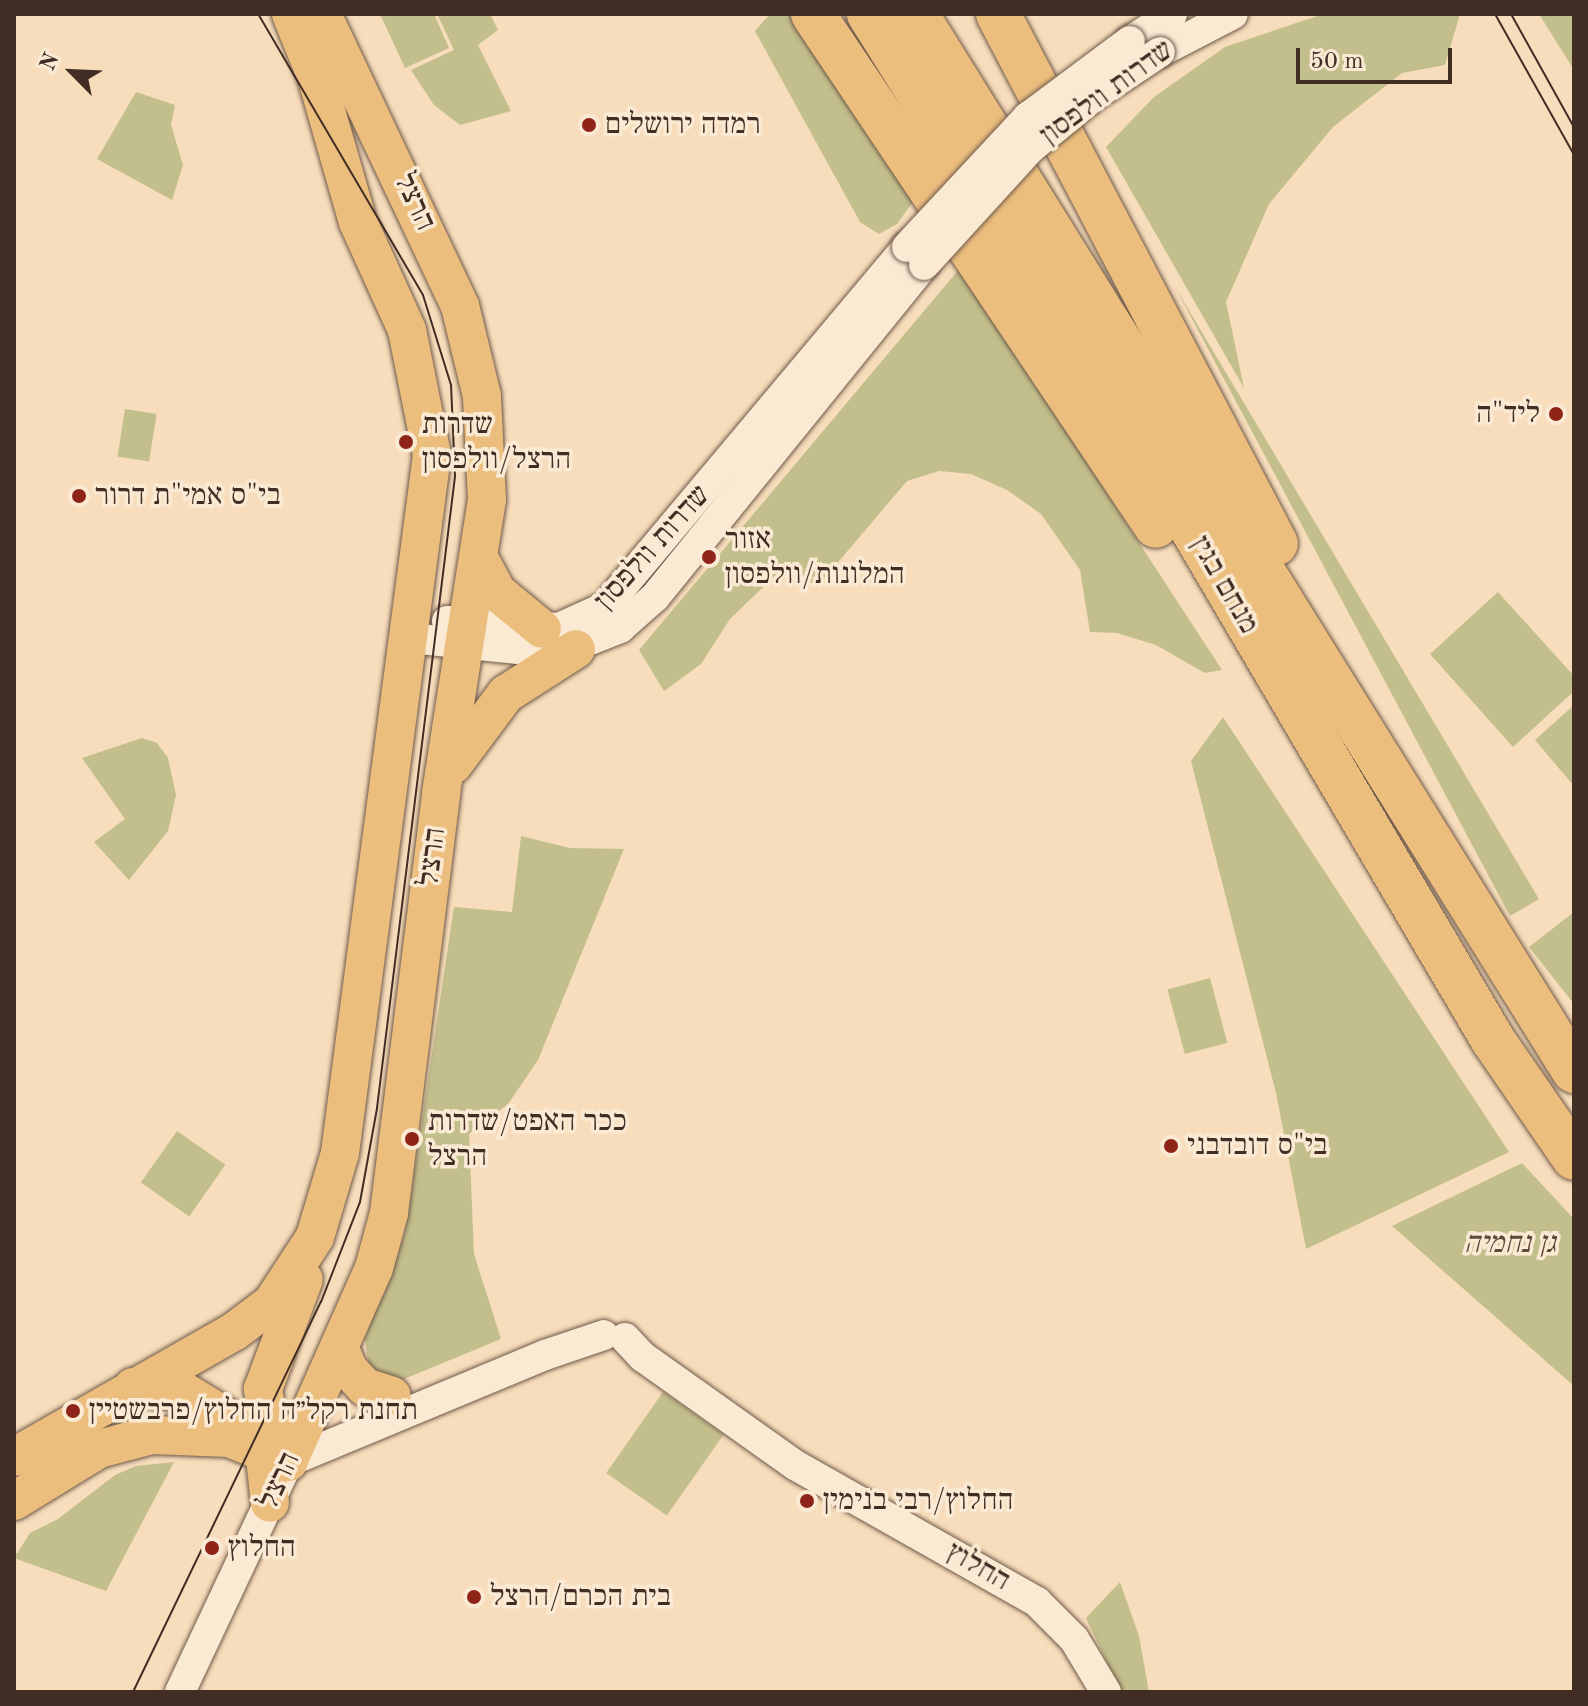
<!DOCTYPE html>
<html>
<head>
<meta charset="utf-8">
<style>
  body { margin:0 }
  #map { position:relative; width:1588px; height:1706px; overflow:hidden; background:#f7ddbb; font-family:"Old Standard TT","Frank Ruhl Libre",serif }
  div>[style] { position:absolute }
  .green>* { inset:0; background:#c3bf8c; transform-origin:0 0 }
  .roads { filter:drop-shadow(0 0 2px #6f594a) drop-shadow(0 0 2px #6f594a) }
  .tertiary>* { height:30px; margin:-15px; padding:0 15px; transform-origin:15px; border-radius:15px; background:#fae9d3 }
  .primary>* { height:38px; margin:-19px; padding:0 19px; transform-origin:19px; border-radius:19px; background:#ecbe7e }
  .motorway>* { height:44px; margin:-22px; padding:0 22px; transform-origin:22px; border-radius:22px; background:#ecbe7e }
  .tram>* { height:2px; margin:-1px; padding:0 1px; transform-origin:1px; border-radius:1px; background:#422d25 }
  .bridges { filter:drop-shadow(0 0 2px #6f594a) drop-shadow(0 0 2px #6f594a) }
  .tertiary-bridge>* { height:30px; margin:-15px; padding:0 15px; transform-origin:15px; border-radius:15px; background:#fae9d3 }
  .dots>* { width:22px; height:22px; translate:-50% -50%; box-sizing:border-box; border:4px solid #fae9d3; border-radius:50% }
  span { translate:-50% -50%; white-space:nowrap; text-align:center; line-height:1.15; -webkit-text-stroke:7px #fae9d3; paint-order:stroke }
  .street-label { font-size:30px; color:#422d25 }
  .poi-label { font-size:30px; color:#422d25 }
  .left { translate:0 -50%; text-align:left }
  .right { translate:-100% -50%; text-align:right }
  .park-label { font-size:30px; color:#5c4a3a; font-style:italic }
  .frame { position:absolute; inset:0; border:16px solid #422d25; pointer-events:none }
  .north { position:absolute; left:32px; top:32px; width:80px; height:80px; -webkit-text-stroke:6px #fae9d3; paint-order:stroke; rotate:294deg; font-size:22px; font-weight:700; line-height:32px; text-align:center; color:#422d25 }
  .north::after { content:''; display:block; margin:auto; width:28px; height:36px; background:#422d25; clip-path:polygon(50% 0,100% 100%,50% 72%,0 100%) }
  .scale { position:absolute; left:1296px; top:48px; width:156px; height:36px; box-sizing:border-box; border:4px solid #422d25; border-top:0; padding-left:10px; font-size:24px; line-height:28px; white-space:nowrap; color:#422d25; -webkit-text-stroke:6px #fae9d3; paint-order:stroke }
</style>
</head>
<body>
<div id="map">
  <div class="green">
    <div style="clip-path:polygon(380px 14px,434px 14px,449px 48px,405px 68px)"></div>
    <div style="clip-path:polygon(437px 14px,490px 14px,498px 30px,478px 45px,511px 111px,460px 125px,434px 105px,411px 70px,454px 50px)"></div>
    <div style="clip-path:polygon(770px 14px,802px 14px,915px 199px,897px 224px,879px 234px,860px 222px,755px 31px)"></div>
    <div style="clip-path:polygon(1323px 14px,1460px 14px,1445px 65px,1402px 73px,1333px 127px,1269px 204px,1226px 302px,1244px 388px,1106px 147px,1154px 97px,1225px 47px)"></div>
    <div style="clip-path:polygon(1539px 14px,1574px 14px,1574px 70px)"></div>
    <div style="clip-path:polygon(136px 92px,175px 105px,171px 125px,183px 165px,172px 200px,97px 159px)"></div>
    <div style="clip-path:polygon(960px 268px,1222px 670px,1205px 673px,1156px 645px,1117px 633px,1090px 632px,1080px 570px,1041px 514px,1007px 490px,971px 474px,939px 471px,907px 481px,817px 587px,787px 564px,730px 619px,701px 664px,664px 691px,639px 650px)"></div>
    <div style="clip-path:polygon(1175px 287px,1539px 899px,1510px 916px)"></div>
    <div style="left:125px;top:409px;width:32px;height:48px;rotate:9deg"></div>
    <div style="clip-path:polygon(1498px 592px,1574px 676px,1574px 691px,1513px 747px,1430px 654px)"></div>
    <div style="clip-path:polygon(1574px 705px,1574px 786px,1535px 740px)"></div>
    <div style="clip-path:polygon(1223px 717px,1509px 1152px,1306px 1249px,1276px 1093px,1191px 761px)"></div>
    <div style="clip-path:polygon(142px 738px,157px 743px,168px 758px,176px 795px,168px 831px,129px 880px,94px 842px,125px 819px,82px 758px)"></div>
    <div style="clip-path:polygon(521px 836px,570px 848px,624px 849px,538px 1060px,508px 1104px,469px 1134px,474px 1254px,501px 1339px,397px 1382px,369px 1368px,365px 1338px,405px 1233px,454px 907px,512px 912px)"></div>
    <div style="clip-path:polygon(1574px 912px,1574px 1004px,1529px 947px)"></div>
    <div style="left:1210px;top:978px;width:67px;height:44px;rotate:75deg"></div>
    <div style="left:177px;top:1131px;width:59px;height:63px;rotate:35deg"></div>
    <div style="clip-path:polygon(1522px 1163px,1574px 1219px,1574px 1386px,1392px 1226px)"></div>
    <div style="left:663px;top:1392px;width:74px;height:99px;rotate:35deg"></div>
    <div style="clip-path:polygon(174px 1462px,106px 1591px,14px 1558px,30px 1533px,58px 1519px,115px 1475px,136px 1466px)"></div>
    <div style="clip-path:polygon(1120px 1582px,1139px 1636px,1149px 1692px,1121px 1692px,1086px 1618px)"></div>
  </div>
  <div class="roads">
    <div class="tertiary">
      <div style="left:1130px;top:41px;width:50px;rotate:-32.7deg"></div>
      <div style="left:1160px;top:52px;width:82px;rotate:-27.5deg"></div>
      <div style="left:447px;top:621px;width:112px;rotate:3.6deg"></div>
      <div style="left:559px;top:628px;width:51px;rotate:-24.5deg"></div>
      <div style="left:605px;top:607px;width:470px;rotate:-50deg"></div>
      <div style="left:410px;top:638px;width:148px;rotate:5.8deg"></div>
      <div style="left:557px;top:653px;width:68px;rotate:-21.6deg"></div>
      <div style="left:620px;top:628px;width:47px;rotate:-41.5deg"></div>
      <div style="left:655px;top:597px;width:427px;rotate:-51deg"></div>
      <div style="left:625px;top:1338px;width:26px;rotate:47deg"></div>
      <div style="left:643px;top:1357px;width:186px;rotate:35.4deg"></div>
      <div style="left:795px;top:1465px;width:278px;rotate:29.5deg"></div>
      <div style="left:1037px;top:1602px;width:52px;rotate:45deg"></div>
      <div style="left:1074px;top:1639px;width:62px;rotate:58.9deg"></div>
      <div style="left:180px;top:1692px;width:254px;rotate:-64.8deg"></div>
      <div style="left:288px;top:1462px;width:278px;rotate:-22.6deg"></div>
      <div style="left:545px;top:1355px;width:62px;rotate:-18.7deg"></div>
    </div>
    <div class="primary">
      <div style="left:480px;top:560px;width:36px;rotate:62deg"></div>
      <div style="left:497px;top:592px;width:58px;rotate:39.4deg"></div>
      <div style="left:453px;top:765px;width:89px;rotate:-53.3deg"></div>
      <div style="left:506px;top:694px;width:83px;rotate:-32.7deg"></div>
      <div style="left:340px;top:1349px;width:23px;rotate:67deg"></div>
      <div style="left:349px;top:1370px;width:23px;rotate:47deg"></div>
      <div style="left:365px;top:1387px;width:28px;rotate:18deg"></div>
      <div style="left:133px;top:1387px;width:52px;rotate:5.5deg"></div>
      <div style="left:185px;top:1392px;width:66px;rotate:31.3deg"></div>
      <div style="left:241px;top:1426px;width:40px;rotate:53deg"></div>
      <div style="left:265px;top:1458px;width:45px;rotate:83.7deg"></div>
      <div style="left:14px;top:1457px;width:254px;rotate:-29.7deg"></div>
      <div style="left:235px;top:1331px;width:46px;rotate:-37.1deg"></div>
      <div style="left:272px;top:1303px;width:79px;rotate:-56.9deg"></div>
      <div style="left:315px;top:1237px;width:88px;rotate:-73.4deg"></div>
      <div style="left:340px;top:1153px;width:704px;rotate:-82.49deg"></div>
      <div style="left:432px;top:455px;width:127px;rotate:-101.3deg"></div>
      <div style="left:407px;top:330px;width:119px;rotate:-114.4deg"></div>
      <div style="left:358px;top:222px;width:152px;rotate:-106deg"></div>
      <div style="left:316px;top:76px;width:67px;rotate:-112deg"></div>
      <div style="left:288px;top:1462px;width:212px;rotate:-66.1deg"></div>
      <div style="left:374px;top:1268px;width:57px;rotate:-74.7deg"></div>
      <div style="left:389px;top:1213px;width:423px;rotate:-82.9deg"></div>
      <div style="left:441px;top:793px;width:297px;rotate:-81.1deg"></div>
      <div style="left:487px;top:500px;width:104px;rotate:-92.8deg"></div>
      <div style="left:482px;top:396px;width:93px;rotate:-103.7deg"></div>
      <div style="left:460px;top:306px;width:323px;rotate:-115.3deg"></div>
      <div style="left:288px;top:1462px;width:40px;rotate:-116.6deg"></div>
      <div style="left:270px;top:1426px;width:38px;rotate:-101deg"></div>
      <div style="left:263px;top:1389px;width:117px;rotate:-69.6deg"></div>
      <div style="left:14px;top:1501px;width:100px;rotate:-31.5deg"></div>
      <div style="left:99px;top:1449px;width:55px;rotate:-14.8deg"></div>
      <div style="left:152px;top:1435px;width:77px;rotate:2.2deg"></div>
      <div style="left:229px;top:1438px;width:64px;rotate:22.1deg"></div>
    </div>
    <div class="motorway">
      <div style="left:813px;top:14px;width:616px;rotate:56.18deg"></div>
      <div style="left:869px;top:14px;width:594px;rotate:57.86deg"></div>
      <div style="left:1185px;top:517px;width:607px;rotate:59.51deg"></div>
      <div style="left:1493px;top:1040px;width:143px;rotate:55.5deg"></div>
      <div style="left:916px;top:14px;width:1245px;rotate:58.1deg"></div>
      <div style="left:998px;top:14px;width:598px;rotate:62.32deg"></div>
    </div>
  </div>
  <div class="tram">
    <div style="left:1495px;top:14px;width:162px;rotate:60.7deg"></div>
    <div style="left:1511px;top:14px;width:129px;rotate:60.9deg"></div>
    <div style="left:133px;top:1692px;width:433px;rotate:-64.3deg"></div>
    <div style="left:321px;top:1302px;width:107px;rotate:-68.7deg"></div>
    <div style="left:360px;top:1202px;width:96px;rotate:-79.7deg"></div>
    <div style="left:377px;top:1108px;width:637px;rotate:-82.96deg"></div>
    <div style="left:455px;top:476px;width:91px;rotate:-92.5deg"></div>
    <div style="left:451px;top:385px;width:94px;rotate:-107.3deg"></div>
    <div style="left:423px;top:295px;width:326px;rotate:-120.4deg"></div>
  </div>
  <div class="bridges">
    <div class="tertiary-bridge">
      <div style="left:907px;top:247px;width:178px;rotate:-47.1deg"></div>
      <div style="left:1028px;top:117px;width:127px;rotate:-36.7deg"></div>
      <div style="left:924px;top:265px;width:159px;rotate:-47.6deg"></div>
      <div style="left:1031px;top:148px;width:82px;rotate:-39.5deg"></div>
      <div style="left:1094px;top:96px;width:79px;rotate:-33.7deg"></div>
    </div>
  </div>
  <div class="dots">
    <div style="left:589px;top:125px;background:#8f2418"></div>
    <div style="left:1556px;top:414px;background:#8f2418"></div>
    <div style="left:406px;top:442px;background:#8f2418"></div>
    <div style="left:79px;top:496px;background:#8f2418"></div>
    <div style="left:709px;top:557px;background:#8f2418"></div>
    <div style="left:412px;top:1139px;background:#8f2418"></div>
    <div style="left:1171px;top:1146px;background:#8f2418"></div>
    <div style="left:73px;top:1411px;background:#8f2418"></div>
    <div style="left:807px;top:1501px;background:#8f2418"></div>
    <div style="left:212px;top:1548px;background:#8f2418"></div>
    <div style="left:474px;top:1597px;background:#8f2418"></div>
  </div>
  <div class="street-label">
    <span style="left:1107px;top:93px;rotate:-36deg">שדרות וולפסון</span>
    <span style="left:414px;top:202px;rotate:65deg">הרצל</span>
    <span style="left:653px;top:548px;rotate:-48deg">שדרות וולפסון</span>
    <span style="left:1224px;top:585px;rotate:60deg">מנחם בגין</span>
    <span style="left:433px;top:857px;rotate:-83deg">הרצל</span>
    <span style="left:280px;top:1481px;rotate:-65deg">הרצל</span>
    <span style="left:978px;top:1567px;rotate:30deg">החלוץ</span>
  </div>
  <div class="poi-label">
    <span class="left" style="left:605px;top:125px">רמדה ירושלים</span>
    <span class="right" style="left:1540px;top:414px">ליד"ה</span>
    <span class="left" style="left:422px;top:442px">שדרות<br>הרצל/וולפסון</span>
    <span class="left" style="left:95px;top:496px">בי"ס אמי"ת דרור</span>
    <span class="left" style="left:725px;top:557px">אזור<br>המלונות/וולפסון</span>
    <span class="left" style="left:428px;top:1139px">ככר האפט/שדרות<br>הרצל</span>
    <span class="left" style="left:1187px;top:1146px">בי"ס דובדבני</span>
    <span class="left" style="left:89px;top:1411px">תחנת רקל״ה החלוץ/פרבשטיין</span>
    <span class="left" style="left:823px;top:1501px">החלוץ/רבי בנימין</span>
    <span class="left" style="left:228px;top:1548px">החלוץ</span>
    <span class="left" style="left:490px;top:1597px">בית הכרם/הרצל</span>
  </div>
  <div class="park-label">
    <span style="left:1510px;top:1244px">גן נחמיה</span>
  </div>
  <div class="frame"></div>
  <div class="north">N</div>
  <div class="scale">50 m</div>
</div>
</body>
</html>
